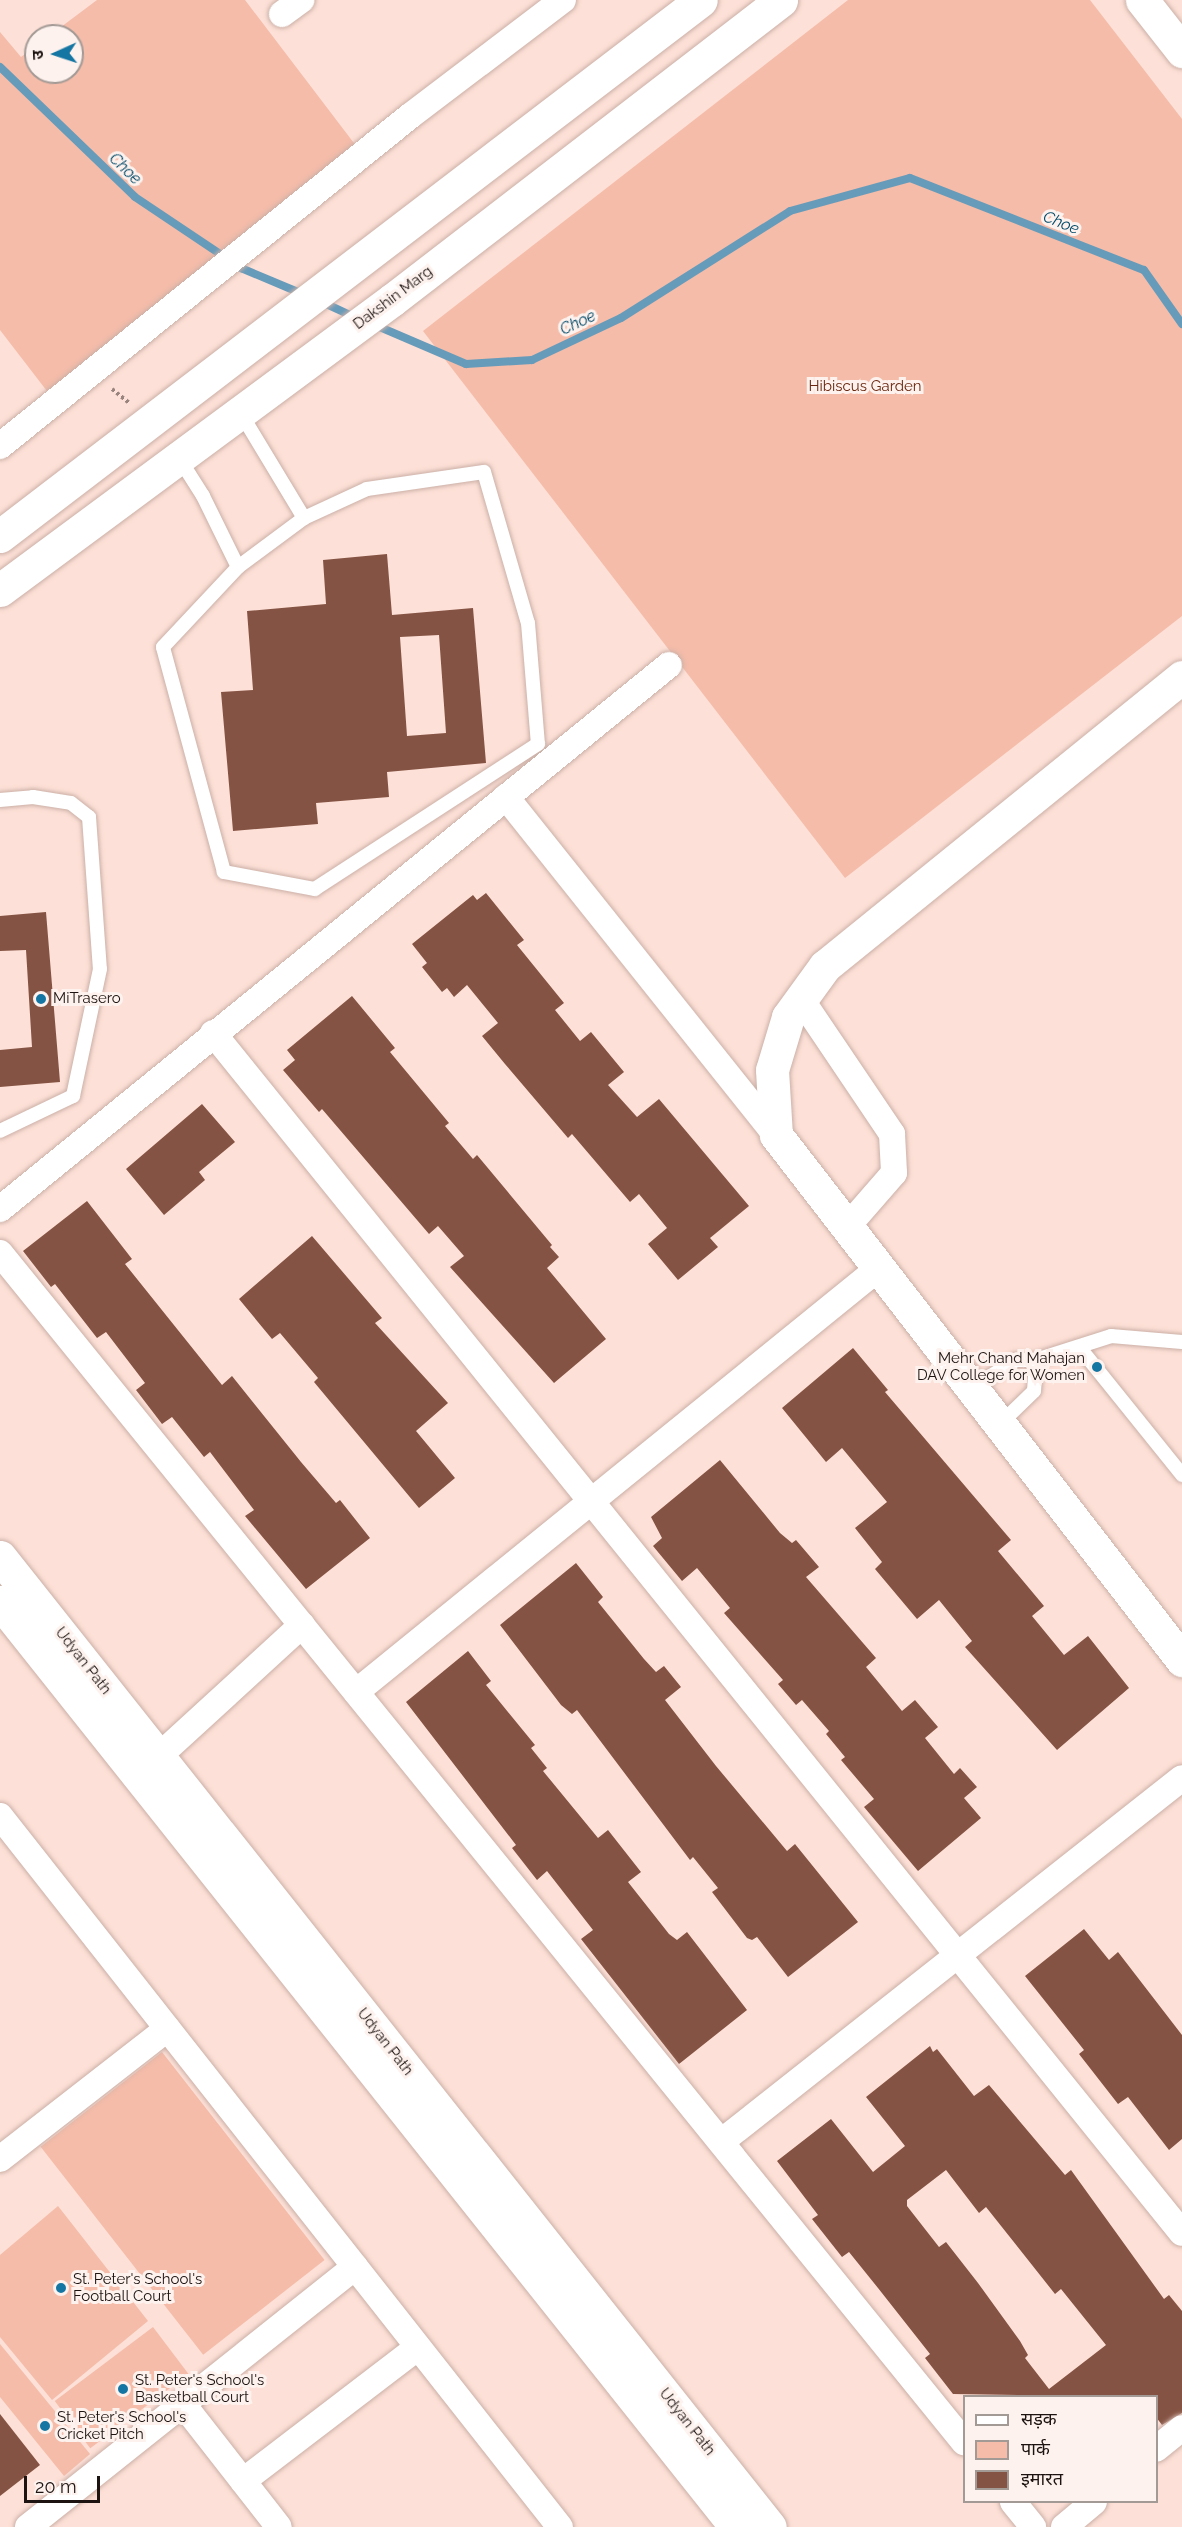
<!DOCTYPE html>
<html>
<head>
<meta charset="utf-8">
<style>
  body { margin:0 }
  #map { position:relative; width:1182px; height:2527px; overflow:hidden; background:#fde0d7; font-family:Raleway,"Noto Sans Devanagari",sans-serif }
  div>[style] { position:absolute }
  .green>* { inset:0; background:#f4bca9; transform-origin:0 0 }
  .stream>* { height:8px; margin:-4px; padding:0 4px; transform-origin:4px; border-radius:4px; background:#679bba }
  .building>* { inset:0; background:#855343 }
  .path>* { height:4px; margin-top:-2px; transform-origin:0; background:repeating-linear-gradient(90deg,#99847e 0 3px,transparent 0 6px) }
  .roads { filter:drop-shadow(0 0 2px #cbb0a7) drop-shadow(0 0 2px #cbb0a7) }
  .service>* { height:14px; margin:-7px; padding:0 7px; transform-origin:7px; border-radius:7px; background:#fff }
  .minor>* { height:26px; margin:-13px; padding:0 13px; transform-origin:13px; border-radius:13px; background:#fff }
  .tertiary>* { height:33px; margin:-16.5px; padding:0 16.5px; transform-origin:16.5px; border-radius:16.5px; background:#fff }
  .secondary>* { height:33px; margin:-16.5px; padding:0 16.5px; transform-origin:16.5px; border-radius:16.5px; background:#fff }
  .dots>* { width:16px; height:16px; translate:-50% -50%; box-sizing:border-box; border:3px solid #fdf2ee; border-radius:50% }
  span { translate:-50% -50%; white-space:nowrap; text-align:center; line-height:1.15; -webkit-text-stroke:6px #fdf2ee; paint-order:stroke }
  .street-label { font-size:15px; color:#1d1310 }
  .park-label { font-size:15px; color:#6a270f }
  .poi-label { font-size:15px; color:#1d1310 }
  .left { translate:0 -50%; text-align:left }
  .right { translate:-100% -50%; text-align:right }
  .water-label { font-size:16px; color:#014969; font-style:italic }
  .legend { position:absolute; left:963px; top:2395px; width:195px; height:108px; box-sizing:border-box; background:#fdf2ee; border:2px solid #a39995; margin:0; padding:8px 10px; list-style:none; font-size:18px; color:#1d1310 }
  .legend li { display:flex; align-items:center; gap:12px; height:30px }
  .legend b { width:30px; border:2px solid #a39995 }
  .north { position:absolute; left:24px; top:24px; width:60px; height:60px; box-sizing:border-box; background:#fdf2ee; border:2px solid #a39995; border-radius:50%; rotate:267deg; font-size:16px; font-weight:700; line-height:24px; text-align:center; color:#1d1310 }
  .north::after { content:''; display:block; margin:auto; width:21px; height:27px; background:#1576a3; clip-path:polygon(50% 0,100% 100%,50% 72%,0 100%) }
  .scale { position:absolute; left:24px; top:2476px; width:76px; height:27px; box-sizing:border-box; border:3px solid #1d1310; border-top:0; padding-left:8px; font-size:18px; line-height:21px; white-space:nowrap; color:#1d1310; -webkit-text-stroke:4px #fdf2ee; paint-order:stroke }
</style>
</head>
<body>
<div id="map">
  <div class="green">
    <div style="clip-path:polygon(97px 0,245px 0,363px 155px,50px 395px,0 330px,0 32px,21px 57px,36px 46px,36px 72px,72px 72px,72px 36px,49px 36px)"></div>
    <div style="clip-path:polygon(848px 0,1090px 0,1182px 119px,1182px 616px,845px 878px,423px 331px)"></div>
    <div style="left:162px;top:2052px;width:264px;height:154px;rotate:52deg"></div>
    <div style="clip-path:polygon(58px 2206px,148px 2321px,52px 2400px,0 2337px,0 2255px)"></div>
    <div style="left:153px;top:2327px;width:59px;height:123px;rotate:53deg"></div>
    <div style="clip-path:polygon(0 2344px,90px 2454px,64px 2476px,0 2397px)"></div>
  </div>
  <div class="stream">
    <div style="left:0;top:67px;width:187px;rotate:43.9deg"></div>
    <div style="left:135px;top:197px;width:128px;rotate:33.8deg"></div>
    <div style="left:241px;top:268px;width:67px;rotate:22.8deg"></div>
    <div style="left:320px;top:301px;width:38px;rotate:25deg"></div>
    <div style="left:375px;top:325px;width:99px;rotate:23.2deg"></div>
    <div style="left:466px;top:364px;width:66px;rotate:-3.5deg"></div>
    <div style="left:532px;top:360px;width:98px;rotate:-25.3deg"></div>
    <div style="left:621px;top:318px;width:200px;rotate:-32.3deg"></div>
    <div style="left:790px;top:211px;width:124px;rotate:-15.4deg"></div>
    <div style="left:910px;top:178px;width:251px;rotate:21.5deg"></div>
    <div style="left:1144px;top:270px;width:66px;rotate:54.9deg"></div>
  </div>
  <div class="building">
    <div style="clip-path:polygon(evenodd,387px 554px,392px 615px,473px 608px,486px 763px,387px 772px,389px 797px,316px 803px,318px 824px,233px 831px,221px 692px,253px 690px,247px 611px,326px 604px,323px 560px,387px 554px,439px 635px,446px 733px,407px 736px,400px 637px,439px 635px)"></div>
    <div style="clip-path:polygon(486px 893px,524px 940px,517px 945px,564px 1003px,555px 1010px,580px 1041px,591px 1032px,624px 1072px,608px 1085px,637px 1117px,659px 1099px,749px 1206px,710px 1238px,718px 1247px,678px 1280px,648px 1244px,667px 1228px,639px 1194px,630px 1202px,572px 1134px,568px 1138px,505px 1064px,482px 1036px,498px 1023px,467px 985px,454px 997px,447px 988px,442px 992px,422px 967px,427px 963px,412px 944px,473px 895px,477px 900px)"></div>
    <div style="clip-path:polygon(46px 912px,60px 1082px,0 1087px,0 1050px,32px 1047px,26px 950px,0 951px,0 916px)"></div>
    <div style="clip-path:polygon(352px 996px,395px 1048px,390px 1052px,449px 1123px,445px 1126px,473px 1159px,477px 1155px,552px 1245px,550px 1247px,559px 1257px,547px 1268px,606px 1339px,554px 1383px,450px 1267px,464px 1256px,438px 1226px,429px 1234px,322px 1109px,319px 1112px,283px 1070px,295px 1060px,287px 1050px)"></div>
    <div style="clip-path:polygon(202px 1104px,235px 1142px,199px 1172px,205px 1180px,164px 1215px,126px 1169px)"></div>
    <div style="clip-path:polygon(87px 1201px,132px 1259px,125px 1264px,222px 1385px,232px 1376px,301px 1462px,336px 1503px,340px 1500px,370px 1538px,306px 1589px,245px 1516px,254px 1510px,210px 1452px,204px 1457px,172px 1417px,162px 1424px,136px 1390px,145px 1383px,106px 1332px,97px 1338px,55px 1284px,51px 1287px,23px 1251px)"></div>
    <div style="clip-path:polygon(312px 1236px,382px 1318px,375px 1323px,448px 1403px,416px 1431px,455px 1478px,419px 1508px,314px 1382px,318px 1378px,280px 1333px,272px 1339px,239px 1299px)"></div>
    <div style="clip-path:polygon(853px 1348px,888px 1390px,885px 1392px,1011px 1540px,998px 1551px,1044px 1606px,1032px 1616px,1064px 1655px,1088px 1636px,1129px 1688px,1057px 1750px,965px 1647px,972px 1641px,939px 1600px,917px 1619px,875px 1569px,882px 1562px,855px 1528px,887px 1502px,842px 1448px,826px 1462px,782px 1408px)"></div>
    <div style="clip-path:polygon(720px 1460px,780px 1533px,792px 1543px,796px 1540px,819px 1567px,806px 1577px,876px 1658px,866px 1667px,902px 1711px,915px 1700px,938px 1727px,925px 1738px,954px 1774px,960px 1768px,977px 1787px,964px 1798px,981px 1818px,918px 1871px,864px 1807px,874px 1799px,841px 1760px,845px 1757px,826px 1734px,829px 1731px,802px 1700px,796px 1705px,778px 1684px,783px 1680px,724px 1613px,730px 1608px,697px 1568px,682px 1581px,653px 1546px,662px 1538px,651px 1517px)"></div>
    <div style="clip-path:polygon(576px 1563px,603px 1597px,598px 1602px,644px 1659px,656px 1672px,664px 1666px,681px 1687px,665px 1700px,716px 1766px,787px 1851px,795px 1844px,858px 1922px,788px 1977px,757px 1937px,752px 1940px,747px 1938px,712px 1892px,718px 1888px,693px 1857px,690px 1860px,577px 1710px,572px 1714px,561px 1705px,500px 1625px)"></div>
    <div style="clip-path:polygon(468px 1651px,491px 1681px,486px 1685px,535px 1745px,531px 1748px,547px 1768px,543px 1771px,598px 1838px,608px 1830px,641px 1872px,628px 1882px,669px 1934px,677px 1940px,687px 1932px,747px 2010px,679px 2064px,581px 1939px,593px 1930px,547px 1871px,537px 1880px,512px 1848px,516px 1845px,406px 1702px)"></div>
    <div style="clip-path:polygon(1084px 1929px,1109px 1960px,1118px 1952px,1182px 2035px,1182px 2139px,1169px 2150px,1128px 2097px,1118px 2104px,1079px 2054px,1084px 2050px,1025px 1976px)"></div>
    <div style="clip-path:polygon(evenodd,930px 2046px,933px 2052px,937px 2049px,974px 2096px,989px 2085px,1065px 2175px,1071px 2170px,1164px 2299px,1169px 2295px,1182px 2311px,1182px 2413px,1162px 2425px,1156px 2417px,1156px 2397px,953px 2394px,925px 2358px,930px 2354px,878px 2288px,849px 2252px,842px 2257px,812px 2219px,818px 2215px,777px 2161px,831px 2119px,873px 2172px,905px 2146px,866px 2097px,930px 2046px,946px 2170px,979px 2213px,986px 2207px,1055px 2294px,1061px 2289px,1106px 2345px,1049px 2389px,1025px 2358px,1028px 2355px,1020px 2341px,978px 2283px,946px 2242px,939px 2247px,907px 2206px,907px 2200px,946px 2170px)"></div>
    <div style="clip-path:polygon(0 2414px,40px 2465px,0 2496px)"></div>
  </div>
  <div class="path">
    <div style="left:112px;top:389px;width:22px;rotate:39deg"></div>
  </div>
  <div class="roads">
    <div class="service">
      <div style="left:240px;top:412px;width:124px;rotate:58.9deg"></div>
      <div style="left:179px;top:458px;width:45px;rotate:57.7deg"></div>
      <div style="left:203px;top:496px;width:79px;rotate:63.8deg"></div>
      <div style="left:484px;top:472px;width:157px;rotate:73.8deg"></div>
      <div style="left:528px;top:623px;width:121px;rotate:85.3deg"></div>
      <div style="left:538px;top:744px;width:266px;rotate:147deg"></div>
      <div style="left:315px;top:889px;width:93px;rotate:-169.4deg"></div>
      <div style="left:224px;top:872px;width:233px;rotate:-105.2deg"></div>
      <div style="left:163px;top:647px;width:110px;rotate:-46.8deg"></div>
      <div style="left:238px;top:567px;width:82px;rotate:-36.6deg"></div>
      <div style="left:304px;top:518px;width:69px;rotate:-24.7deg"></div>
      <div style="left:367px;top:489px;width:118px;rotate:-8.3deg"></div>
      <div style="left:0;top:800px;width:33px;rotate:-5deg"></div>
      <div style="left:33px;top:797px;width:38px;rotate:9deg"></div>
      <div style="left:71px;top:803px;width:23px;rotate:38deg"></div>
      <div style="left:89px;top:817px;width:152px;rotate:85.9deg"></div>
      <div style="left:100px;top:969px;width:130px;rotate:102deg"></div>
      <div style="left:73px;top:1096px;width:81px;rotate:154.4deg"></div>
      <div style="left:1080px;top:1348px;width:163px;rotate:51.2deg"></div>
      <div style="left:972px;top:1388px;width:52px;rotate:-32.5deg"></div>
      <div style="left:1016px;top:1360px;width:20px"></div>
      <div style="left:1036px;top:1360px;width:79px;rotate:-17.7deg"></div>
      <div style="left:1111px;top:1336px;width:71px;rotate:4.8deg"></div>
      <div style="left:1000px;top:1424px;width:47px;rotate:-44.1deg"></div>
      <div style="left:1034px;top:1391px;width:31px;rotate:-86deg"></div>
    </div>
    <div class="minor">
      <div style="left:282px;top:14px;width:24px;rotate:-36deg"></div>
      <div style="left:0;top:446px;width:526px;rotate:-38.83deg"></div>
      <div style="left:410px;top:116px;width:192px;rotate:-37.2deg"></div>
      <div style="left:506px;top:797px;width:433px;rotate:51.4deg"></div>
      <div style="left:801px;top:999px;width:163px;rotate:56deg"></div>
      <div style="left:892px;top:1134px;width:39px;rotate:87deg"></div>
      <div style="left:894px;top:1173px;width:72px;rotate:131deg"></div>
      <div style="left:213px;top:1033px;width:1542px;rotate:51.08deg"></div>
      <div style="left:0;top:1209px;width:862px;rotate:-39.12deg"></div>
      <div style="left:0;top:1253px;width:1531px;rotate:50.97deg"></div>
      <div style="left:356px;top:1692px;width:673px;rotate:-39.03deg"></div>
      <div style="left:159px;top:1756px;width:194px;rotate:-42.5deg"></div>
      <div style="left:0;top:1816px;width:905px;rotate:51.78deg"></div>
      <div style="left:721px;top:2142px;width:587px;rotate:-38.29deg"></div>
      <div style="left:0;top:2159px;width:212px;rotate:-37.9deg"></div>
      <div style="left:182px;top:2403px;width:157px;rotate:52deg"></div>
      <div style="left:1156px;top:2449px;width:33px;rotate:-39deg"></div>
      <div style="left:243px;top:2481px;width:220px;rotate:-37.4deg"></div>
      <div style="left:1013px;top:2502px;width:32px;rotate:51deg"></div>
      <div style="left:28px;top:2527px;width:418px;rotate:-38.5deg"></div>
      <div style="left:1064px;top:2527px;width:39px;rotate:-40deg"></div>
    </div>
    <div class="tertiary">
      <div style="left:1142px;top:0;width:65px;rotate:51.9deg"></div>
      <div style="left:1182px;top:677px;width:459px;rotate:141deg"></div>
      <div style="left:825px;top:966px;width:63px;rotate:126deg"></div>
      <div style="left:788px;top:1017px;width:55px;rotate:106.8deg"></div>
      <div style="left:772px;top:1070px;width:65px;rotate:86.5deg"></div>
      <div style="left:776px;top:1135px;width:664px;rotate:52.28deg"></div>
    </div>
    <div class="secondary">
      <div style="left:0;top:536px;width:882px;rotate:-37.4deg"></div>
      <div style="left:0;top:590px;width:488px;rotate:-36.5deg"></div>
      <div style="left:392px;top:300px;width:491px;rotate:-37.6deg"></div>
      <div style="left:0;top:1557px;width:1238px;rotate:51.56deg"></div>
      <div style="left:0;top:1602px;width:1182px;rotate:51.49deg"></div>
    </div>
  </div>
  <div class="dots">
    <div style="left:41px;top:999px;background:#1576a3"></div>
    <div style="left:1097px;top:1367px;background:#1576a3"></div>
    <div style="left:61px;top:2288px;background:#1576a3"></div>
    <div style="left:123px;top:2389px;background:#1576a3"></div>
    <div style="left:45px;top:2426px;background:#1576a3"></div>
  </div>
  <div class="street-label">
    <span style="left:393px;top:298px;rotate:-37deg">Dakshin Marg</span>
    <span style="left:83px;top:1661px;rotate:52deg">Udyan Path</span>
    <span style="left:385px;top:2042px;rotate:52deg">Udyan Path</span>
    <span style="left:687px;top:2422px;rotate:52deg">Udyan Path</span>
  </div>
  <div class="park-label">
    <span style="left:865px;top:387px">Hibiscus Garden</span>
  </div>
  <div class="poi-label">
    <span class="left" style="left:53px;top:999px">MiTrasero</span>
    <span class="right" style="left:1085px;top:1367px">Mehr Chand Mahajan<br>DAV College for Women</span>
    <span class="left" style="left:73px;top:2288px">St. Peter's School's<br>Football Court</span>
    <span class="left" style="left:135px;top:2389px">St. Peter's School's<br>Basketball Court</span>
    <span class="left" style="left:57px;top:2426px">St. Peter's School's<br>Cricket Pitch</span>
  </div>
  <div class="water-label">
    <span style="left:125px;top:169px;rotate:44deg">Choe</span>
    <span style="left:1061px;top:223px;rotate:22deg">Choe</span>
    <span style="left:578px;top:323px;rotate:-25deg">Choe</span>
  </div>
  <ul class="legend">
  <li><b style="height:8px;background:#fff"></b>सड़क</li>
  <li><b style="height:16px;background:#f4bca9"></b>पार्क</li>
  <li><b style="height:16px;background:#855343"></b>इमारत</li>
  </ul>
  <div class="north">उ</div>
  <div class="scale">20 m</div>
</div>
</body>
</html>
